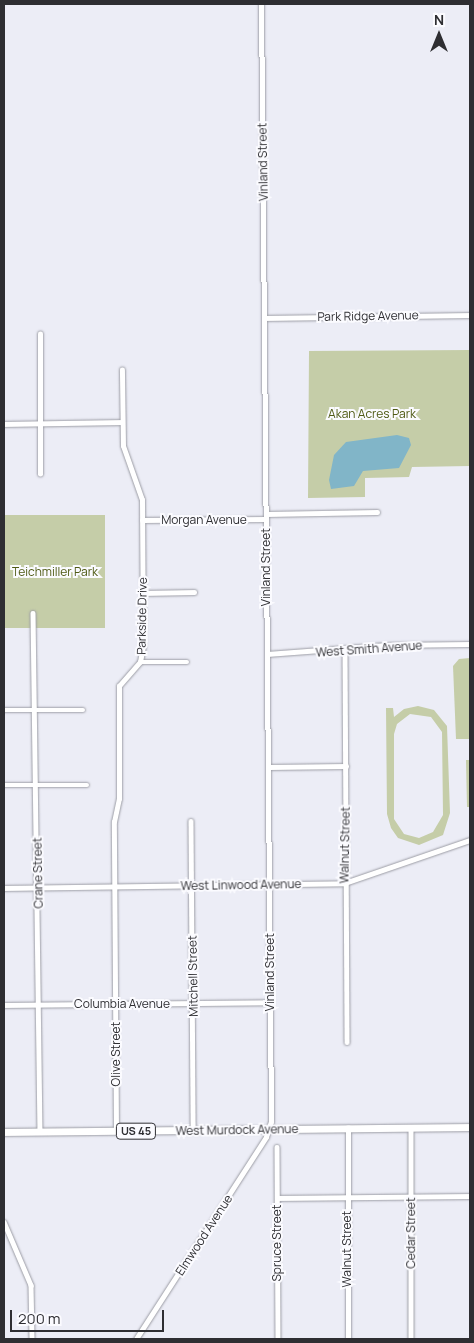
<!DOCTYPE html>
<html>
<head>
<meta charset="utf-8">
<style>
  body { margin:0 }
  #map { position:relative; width:474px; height:1343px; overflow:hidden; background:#ecedf6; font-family:Manrope,sans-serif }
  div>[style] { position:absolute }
  .green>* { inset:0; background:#c5cda8; transform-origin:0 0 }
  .water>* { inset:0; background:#81b5c8 }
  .roads { filter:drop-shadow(0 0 1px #9c9da5) drop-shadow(0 0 1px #9c9da5) }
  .street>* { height:4.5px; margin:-2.25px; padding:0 2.25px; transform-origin:2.25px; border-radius:2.25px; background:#fff }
  .primary>* { height:7px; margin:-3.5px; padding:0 3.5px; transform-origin:3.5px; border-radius:3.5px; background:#fff }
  span { translate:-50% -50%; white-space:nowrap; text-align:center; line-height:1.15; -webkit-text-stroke:4px #fbfbff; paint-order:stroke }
  .shield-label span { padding:1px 4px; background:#fbfbff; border:1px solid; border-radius:4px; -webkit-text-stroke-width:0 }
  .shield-label { font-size:11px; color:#2e2e32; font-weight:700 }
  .street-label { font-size:12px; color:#2e2e32 }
  .park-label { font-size:12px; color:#4f5a15 }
  .frame { position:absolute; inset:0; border:5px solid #2e2e32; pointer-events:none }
  .north { position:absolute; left:414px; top:10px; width:50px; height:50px; -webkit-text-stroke:4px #fbfbff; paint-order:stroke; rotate:0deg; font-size:14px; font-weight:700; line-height:20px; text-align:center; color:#2e2e32 }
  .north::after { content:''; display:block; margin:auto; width:18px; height:22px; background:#2e2e32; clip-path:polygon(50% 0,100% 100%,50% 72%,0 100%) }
  .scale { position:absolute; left:10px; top:1310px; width:154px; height:22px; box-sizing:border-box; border:2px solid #2e2e32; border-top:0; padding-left:6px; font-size:15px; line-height:18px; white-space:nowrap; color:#2e2e32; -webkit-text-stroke:4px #fbfbff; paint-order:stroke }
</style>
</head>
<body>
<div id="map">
  <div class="green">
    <div style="clip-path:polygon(470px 350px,470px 466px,412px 467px,409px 477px,365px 478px,365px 497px,308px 498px,309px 351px)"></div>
    <div style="left:4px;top:515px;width:101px;height:113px"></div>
    <div style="clip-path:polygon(470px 658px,470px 739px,456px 739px,453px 666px,459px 659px)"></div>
    <div style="clip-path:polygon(evenodd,418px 706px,434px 710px,447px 726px,450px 813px,443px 835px,419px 845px,398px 838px,391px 828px,387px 814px,386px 708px,393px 708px,394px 717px,404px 709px,418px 706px,410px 714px,431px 717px,442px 732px,443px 815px,433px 832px,419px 838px,404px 834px,394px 819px,394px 734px,397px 724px,410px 714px)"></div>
    <div style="clip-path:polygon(466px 760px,470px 760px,470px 807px,467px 807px)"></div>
  </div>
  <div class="water">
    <div style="clip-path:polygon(397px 435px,409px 438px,411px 445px,399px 468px,363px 471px,354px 486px,331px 489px,329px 480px,334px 455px,346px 442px)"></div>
  </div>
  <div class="roads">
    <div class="street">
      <div style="left:265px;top:318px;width:205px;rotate:-0.8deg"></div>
      <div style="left:4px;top:424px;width:118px;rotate:-1deg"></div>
      <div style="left:40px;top:474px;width:140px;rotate:-90deg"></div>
      <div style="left:266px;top:514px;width:111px;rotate:-1deg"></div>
      <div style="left:142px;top:520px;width:124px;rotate:-0.5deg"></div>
      <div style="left:143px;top:593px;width:51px;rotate:-1.1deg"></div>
      <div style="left:33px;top:613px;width:519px;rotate:89.23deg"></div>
      <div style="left:345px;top:649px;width:393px;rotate:89.7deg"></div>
      <div style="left:267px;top:654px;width:120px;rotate:-4.3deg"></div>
      <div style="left:387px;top:645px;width:83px;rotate:-0.7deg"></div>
      <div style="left:140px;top:662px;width:47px"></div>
      <div style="left:4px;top:710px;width:79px"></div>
      <div style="left:269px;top:767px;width:77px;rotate:-0.7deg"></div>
      <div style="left:4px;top:785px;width:83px"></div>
      <div style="left:191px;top:821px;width:309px;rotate:89.6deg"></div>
      <div style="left:4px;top:888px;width:341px;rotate:-0.8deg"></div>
      <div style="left:345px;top:883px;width:132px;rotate:-19deg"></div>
      <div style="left:4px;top:1005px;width:266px;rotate:-0.6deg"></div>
      <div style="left:411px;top:1128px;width:211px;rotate:90deg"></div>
      <div style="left:116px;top:1131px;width:309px;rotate:-90.4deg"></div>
      <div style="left:114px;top:822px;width:24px;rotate:-78deg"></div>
      <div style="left:119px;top:799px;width:113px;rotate:-90deg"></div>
      <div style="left:119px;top:686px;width:32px;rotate:-49deg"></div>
      <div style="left:140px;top:662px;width:16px;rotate:-79deg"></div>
      <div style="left:143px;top:646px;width:146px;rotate:-90.4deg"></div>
      <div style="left:142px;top:500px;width:57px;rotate:-109.4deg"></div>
      <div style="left:123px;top:446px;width:76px;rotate:-90.8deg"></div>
      <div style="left:277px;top:1147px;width:192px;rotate:89.7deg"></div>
      <div style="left:277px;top:1198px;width:193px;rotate:-0.6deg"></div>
      <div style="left:4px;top:1222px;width:69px;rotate:66.8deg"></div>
      <div style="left:31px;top:1285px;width:54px;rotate:88.9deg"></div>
      <div style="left:136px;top:1339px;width:240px;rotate:-57.2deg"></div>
      <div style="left:266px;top:1137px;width:16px;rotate:-72deg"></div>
      <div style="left:271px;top:1122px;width:1118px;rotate:-90.51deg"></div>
      <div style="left:348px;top:1339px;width:211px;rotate:-90deg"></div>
    </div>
    <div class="primary">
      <div style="left:4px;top:1132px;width:466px;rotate:-0.6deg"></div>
    </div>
  </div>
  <div class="shield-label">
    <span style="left:136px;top:1131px">US 45</span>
  </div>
  <div class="street-label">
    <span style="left:263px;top:162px;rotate:-91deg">Vinland Street</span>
    <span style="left:368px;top:316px;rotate:-1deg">Park Ridge Avenue</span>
    <span style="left:204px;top:520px">Morgan Avenue</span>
    <span style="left:266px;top:567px;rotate:-90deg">Vinland Street</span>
    <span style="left:142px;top:616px;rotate:-89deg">Parkside Drive</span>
    <span style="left:369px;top:649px;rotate:-4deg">West Smith Avenue</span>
    <span style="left:345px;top:845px;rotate:-89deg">Walnut Street</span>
    <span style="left:38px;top:873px;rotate:-91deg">Crane Street</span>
    <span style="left:241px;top:885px;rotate:-1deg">West Linwood Avenue</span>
    <span style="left:270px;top:972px;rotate:-90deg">Vinland Street</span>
    <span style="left:193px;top:976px;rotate:-91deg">Mitchell Street</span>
    <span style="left:122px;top:1004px">Columbia Avenue</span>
    <span style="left:116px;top:1054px;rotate:-90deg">Olive Street</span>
    <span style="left:237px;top:1130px;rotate:-1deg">West Murdock Avenue</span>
    <span style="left:411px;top:1233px;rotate:-90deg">Cedar Street</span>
    <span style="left:204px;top:1235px;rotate:-57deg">Elmwood Avenue</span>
    <span style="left:277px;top:1243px;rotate:-90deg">Spruce Street</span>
    <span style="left:347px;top:1249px;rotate:-90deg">Walnut Street</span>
  </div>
  <div class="park-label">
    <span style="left:372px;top:414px">Akan Acres Park</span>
    <span style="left:55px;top:572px">Teichmiller Park</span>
  </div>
  <div class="frame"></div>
  <div class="north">N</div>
  <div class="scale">200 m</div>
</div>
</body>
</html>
